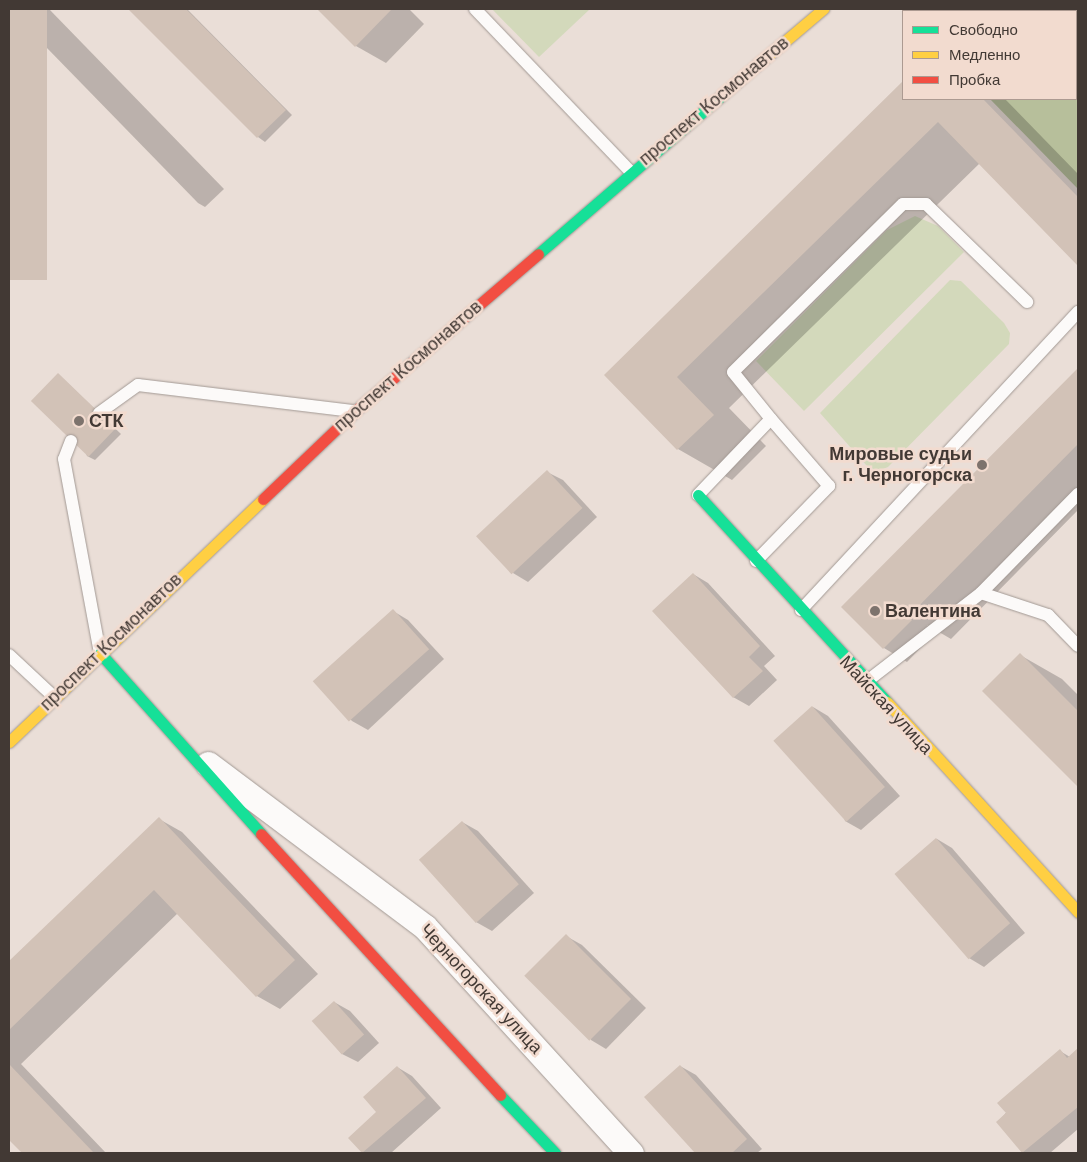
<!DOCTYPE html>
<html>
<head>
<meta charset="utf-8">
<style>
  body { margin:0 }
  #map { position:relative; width:1087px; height:1162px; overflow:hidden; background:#eaded7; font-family:Arial,sans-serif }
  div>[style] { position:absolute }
  .green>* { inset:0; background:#d3d9bb }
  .forest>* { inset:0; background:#b7bf9b }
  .shadow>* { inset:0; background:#0003 }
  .building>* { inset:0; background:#d2c2b7; transform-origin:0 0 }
  .roads { filter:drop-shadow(0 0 1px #a29994) drop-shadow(0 0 1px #a29994) }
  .lane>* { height:12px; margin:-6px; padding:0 6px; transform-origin:6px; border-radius:6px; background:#fcfaf9 }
  .street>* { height:25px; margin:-12.5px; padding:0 12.5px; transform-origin:12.5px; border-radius:12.5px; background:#fcfaf9 }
  .fast>* { height:11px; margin:-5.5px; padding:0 5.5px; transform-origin:5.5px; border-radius:5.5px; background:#16e098 }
  .slow>* { height:11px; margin:-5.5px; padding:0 5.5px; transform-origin:5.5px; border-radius:5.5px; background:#ffcf43 }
  .jam>* { height:11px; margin:-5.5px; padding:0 5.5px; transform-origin:5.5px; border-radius:5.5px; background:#f24e42 }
  .dots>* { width:14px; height:14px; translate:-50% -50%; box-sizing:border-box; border:2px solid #f2dbcf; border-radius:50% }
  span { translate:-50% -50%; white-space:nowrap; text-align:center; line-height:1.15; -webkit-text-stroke:5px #f2dbcf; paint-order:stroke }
  .street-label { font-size:18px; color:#423934 }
  .poi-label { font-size:18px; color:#423934; font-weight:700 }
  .left { translate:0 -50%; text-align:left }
  .right { translate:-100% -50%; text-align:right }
  .frame { position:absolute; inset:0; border:10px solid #423934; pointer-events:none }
  .legend { position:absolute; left:902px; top:10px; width:175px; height:90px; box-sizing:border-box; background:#f2dbcf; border:1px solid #ac9a91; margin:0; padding:6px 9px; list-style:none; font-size:15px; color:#423934 }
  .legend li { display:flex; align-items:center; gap:10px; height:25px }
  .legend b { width:25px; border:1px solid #ac9a91 }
</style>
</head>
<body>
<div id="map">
  <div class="green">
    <div style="clip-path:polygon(492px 9px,590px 9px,539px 57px)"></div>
    <div style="clip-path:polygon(915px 216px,938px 226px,964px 252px,804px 411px,756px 361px,887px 230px)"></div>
    <div style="clip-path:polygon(950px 280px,961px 281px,1004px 323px,1010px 333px,1009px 344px,888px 467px,878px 471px,867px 466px,820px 413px)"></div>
  </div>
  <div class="forest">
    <div style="clip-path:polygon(1070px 9px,1078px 9px,1078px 189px,990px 99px,1076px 99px,1076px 11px)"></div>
  </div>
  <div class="shadow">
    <div style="clip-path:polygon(9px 9px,49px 9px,224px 189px,205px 207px,198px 203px)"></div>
    <div style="clip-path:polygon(130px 9px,187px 9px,292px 115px,265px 142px,258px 137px)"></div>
    <div style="clip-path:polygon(318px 9px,409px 9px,424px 24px,386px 63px,356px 46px)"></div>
    <div style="clip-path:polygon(969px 9px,982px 9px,986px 11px,971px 11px)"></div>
    <div style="clip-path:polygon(990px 9px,1070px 9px,1068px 11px)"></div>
    <div style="clip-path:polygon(903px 83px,903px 99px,1005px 99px,1078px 174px,1078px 264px,980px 163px,729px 408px,766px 446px,732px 480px,678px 449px,606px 375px)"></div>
    <div style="clip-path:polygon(9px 128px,20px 139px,9px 149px)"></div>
    <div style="clip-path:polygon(1078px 369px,1078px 510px,951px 639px,927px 625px,934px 634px,907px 662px,884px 648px,871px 579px)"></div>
    <div style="clip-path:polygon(58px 374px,121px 434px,95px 460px,87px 456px)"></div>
    <div style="clip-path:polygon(547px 472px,563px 480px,597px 517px,528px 582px,513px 573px)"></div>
    <div style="clip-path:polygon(693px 574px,708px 583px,775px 656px,764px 666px,777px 680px,749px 706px,733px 697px)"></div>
    <div style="clip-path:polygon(393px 611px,408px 620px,444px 659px,368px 730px,352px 721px,316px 683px)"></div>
    <div style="clip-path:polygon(1020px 655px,1062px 679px,1078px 695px,1078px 785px,984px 691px)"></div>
    <div style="clip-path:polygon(813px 707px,828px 716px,900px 796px,861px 830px,845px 821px)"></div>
    <div style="clip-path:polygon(159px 819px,182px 832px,318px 974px,280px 1009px,257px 996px,178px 913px,21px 1064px,106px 1153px,24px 1153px,9px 1138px,9px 963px)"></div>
    <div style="clip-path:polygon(462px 822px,478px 831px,534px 893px,492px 931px,476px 922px)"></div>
    <div style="clip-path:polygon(937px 839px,952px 848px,1025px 933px,984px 967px,969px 958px,896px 874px)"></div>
    <div style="clip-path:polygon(566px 936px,582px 945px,646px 1008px,606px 1049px,591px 1040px)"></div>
    <div style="clip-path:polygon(334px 1002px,350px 1011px,379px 1043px,358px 1062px,342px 1054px,313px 1021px)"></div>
    <div style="clip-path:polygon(1078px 1050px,1078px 1129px,1050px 1153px,1024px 1153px,998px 1122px,1060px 1051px,1070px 1057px)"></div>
    <div style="clip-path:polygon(680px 1066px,696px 1075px,762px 1149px,757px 1153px,697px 1153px,646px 1097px)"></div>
    <div style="clip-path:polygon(397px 1067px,412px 1076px,441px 1108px,391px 1153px,364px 1153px,350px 1138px,378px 1112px)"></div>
  </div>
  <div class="building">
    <div style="left:9px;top:9px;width:38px;height:271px"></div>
    <div style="clip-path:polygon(128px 9px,186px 9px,286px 110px,257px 138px)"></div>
    <div style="clip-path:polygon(317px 9px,392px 9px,355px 47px)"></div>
    <div style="clip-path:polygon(988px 9px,1046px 9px,1043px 11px)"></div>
    <div style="clip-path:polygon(903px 81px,903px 99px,983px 99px,1078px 197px,1078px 266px,938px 122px,677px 377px,714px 415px,677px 450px,604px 375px)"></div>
    <div style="clip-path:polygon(1078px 368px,1078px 444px,909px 616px,912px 620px,883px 649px,841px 607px)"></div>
    <div style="left:58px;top:373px;width:80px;height:39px;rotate:44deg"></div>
    <div style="left:547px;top:470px;width:52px;height:97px;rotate:47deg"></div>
    <div style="clip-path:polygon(693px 573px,760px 646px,749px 657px,763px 671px,733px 698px,652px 611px)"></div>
    <div style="left:393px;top:609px;width:54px;height:108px;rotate:48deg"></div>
    <div style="clip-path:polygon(1020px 653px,1078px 711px,1078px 787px,982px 691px)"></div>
    <div style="left:812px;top:706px;width:109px;height:52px;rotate:48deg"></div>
    <div style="clip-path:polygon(159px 817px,295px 960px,256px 997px,154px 890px,9px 1030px,9px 961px)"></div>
    <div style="left:462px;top:821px;width:85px;height:58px;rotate:48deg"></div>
    <div style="left:936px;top:838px;width:113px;height:55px;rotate:49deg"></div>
    <div style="left:566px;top:934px;width:92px;height:59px;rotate:45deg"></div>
    <div style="left:334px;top:1001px;width:45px;height:30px;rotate:48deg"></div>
    <div style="clip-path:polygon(1078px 1048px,1078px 1107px,1022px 1153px,996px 1122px,1006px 1113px,997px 1103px,1060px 1049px,1067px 1058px)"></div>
    <div style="clip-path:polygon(9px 1064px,94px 1153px,22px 1153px,9px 1140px)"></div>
    <div style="clip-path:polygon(680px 1065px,747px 1139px,732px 1153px,695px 1153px,644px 1097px)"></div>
    <div style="clip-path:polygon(397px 1066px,426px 1098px,362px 1153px,348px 1138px,376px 1112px,363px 1097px)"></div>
  </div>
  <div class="roads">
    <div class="lane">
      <div style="left:475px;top:9px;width:226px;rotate:46.3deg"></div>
      <div style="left:99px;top:413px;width:48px;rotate:-35.7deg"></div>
      <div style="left:138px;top:385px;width:218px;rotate:6.9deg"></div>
      <div style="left:71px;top:441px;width:19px;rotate:111deg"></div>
      <div style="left:64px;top:459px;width:197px;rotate:79.5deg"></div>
      <div style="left:698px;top:495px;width:105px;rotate:-46.2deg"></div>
      <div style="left:771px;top:419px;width:60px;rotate:-129deg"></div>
      <div style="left:733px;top:372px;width:239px;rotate:-44.7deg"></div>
      <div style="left:903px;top:204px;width:23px"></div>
      <div style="left:926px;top:204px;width:141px;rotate:44.1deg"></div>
      <div style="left:756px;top:561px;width:105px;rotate:-45.8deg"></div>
      <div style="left:829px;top:486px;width:89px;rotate:-130.9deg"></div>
      <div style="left:981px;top:593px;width:139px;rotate:-45.6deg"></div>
      <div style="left:801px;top:610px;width:407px;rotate:-47.1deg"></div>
      <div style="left:9px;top:655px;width:62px;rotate:43deg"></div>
      <div style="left:866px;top:682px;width:145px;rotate:-37.7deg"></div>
      <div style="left:981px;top:593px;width:71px;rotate:18.2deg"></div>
      <div style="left:1048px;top:615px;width:43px;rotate:45.9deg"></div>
    </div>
    <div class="street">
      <div style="left:208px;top:764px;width:271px;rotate:36.9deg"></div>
      <div style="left:425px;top:927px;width:306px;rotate:47.7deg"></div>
    </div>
    <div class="fast">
      <div style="left:538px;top:254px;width:289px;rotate:-40.8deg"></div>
      <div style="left:698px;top:495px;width:280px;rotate:47.6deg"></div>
      <div style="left:100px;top:653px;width:242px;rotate:48.3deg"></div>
      <div style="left:500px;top:1095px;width:80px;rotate:46.5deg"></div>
    </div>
    <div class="slow">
      <div style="left:757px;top:65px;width:87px;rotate:-40.3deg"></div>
      <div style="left:887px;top:702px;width:284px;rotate:47.7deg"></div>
      <div style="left:9px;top:742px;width:352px;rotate:-43.7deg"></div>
    </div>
    <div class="jam">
      <div style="left:263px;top:499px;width:127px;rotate:-43.7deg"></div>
      <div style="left:355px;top:411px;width:241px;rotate:-40.6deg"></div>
      <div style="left:261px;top:834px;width:354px;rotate:47.5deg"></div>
    </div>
  </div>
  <div class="dots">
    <div style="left:79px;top:421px;background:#7d736d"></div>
    <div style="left:982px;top:465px;background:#7d736d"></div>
    <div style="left:875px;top:611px;background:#7d736d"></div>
  </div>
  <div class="street-label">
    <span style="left:714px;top:101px;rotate:-40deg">проспект Космонавтов</span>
    <span style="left:408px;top:366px;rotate:-41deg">проспект Космонавтов</span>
    <span style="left:111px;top:642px;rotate:-44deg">проспект Космонавтов</span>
    <span style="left:886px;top:705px;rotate:47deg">Майская улица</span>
    <span style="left:481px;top:989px;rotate:47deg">Черногорская улица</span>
  </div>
  <div class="poi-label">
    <span class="left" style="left:89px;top:421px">СТК</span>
    <span class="right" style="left:972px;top:465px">Мировые судьи<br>г. Черногорска</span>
    <span class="left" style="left:885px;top:611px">Валентина</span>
  </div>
  <div class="frame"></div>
  <ul class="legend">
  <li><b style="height:6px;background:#16e098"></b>Свободно</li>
  <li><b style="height:6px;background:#ffcf43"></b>Медленно</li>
  <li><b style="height:6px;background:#f24e42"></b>Пробка</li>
  </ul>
</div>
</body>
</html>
